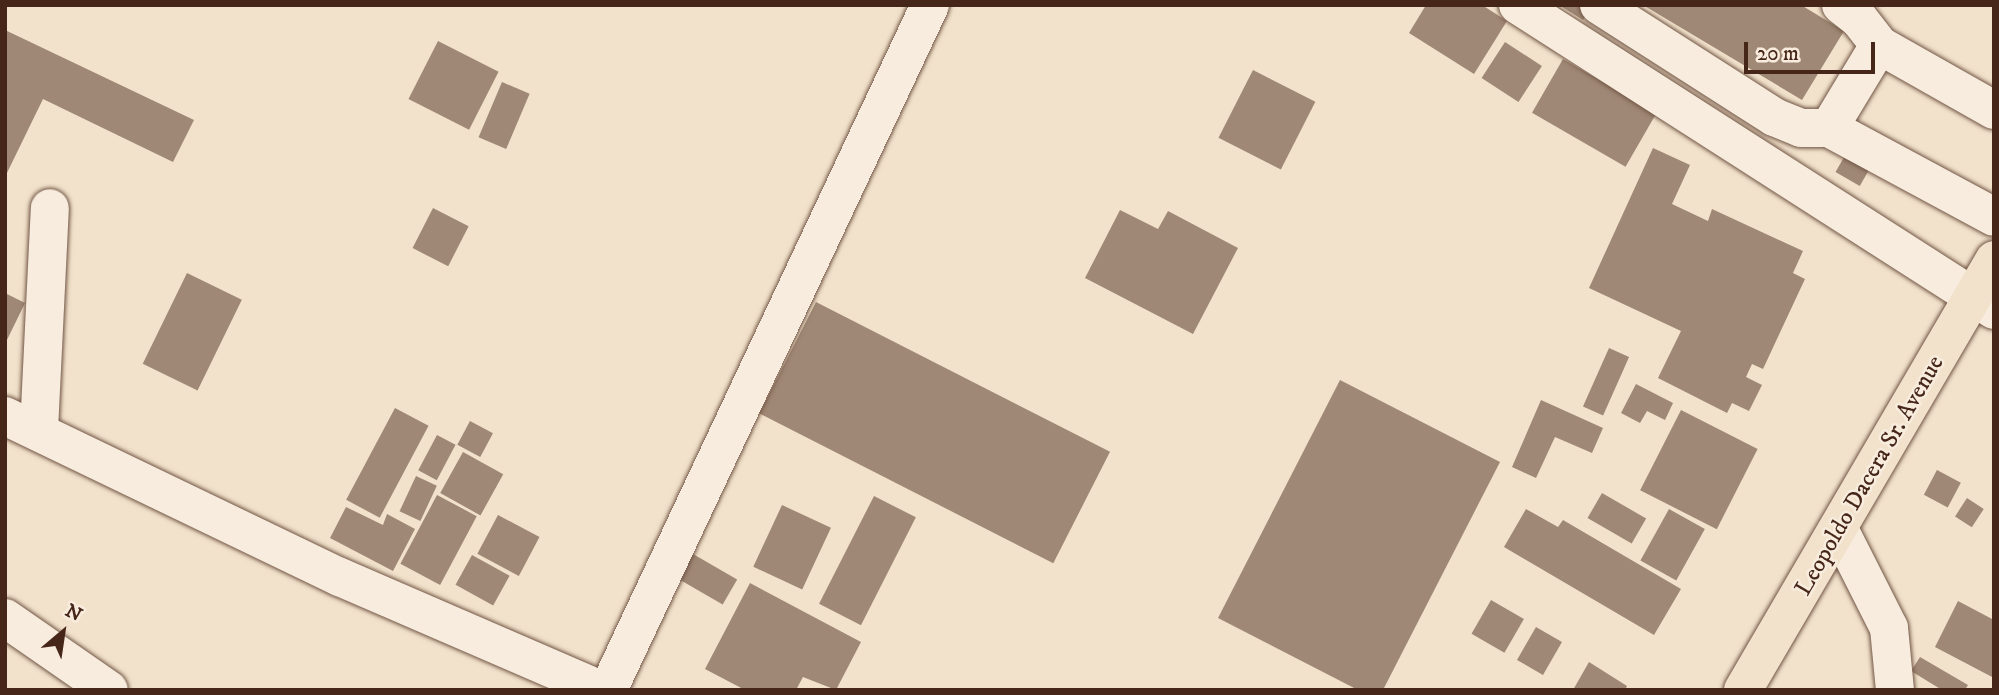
<!DOCTYPE html>
<html>
<head>
<meta charset="utf-8">
<style>
  body { margin:0 }
  #map { position:relative; width:1999px; height:695px; overflow:hidden; background:#f2e2cb; font-family:"IM FELL DW Pica",serif }
  div>[style] { position:absolute }
  .building>* { inset:0; background:#9f8875; transform-origin:0 0 }
  .roads { filter:drop-shadow(0 0 2px #715545) drop-shadow(0 0 2px #715545) }
  .minor>* { height:38px; margin:-19px; padding:0 19px; transform-origin:19px; border-radius:19px; background:#f7ecdd }
  .major>* { height:38px; margin:-19px; padding:0 19px; transform-origin:19px; border-radius:19px; background:#f2e2cb }
  span { translate:-50% -50%; white-space:nowrap; text-align:center; line-height:1.15; -webkit-text-stroke:5px #f7ecdd; paint-order:stroke }
  .street-label { font-size:24px; color:#462618 }
  .frame { position:absolute; inset:0; border:7px solid #462618; pointer-events:none }
  .north { position:absolute; left:28px; top:597px; width:70px; height:70px; -webkit-text-stroke:5px #f7ecdd; paint-order:stroke; rotate:29deg; font-size:19px; font-weight:700; line-height:28px; text-align:center; color:#462618 }
  .north::after { content:''; display:block; margin:auto; width:24px; height:32px; background:#462618; clip-path:polygon(50% 0,100% 100%,50% 72%,0 100%) }
  .scale { position:absolute; left:1744px; top:42px; width:131px; height:32px; box-sizing:border-box; border:4px solid #462618; border-top:0; padding-left:9px; font-size:21px; line-height:24px; white-space:nowrap; color:#462618; -webkit-text-stroke:5px #f7ecdd; paint-order:stroke }
</style>
</head>
<body>
<div id="map">
  <div class="building">
    <div style="clip-path:polygon(1426px 5px,1482px 5px,1507px 21px,1474px 74px,1409px 33px)"></div>
    <div style="clip-path:polygon(1559px 5px,1592px 5px,1583px 20px)"></div>
    <div style="clip-path:polygon(1643px 5px,1801px 5px,1844px 31px,1802px 100px)"></div>
    <div style="clip-path:polygon(5px 30px,194px 120px,173px 162px,43px 99px,5px 177px)"></div>
    <div style="left:438px;top:41px;width:68px;height:65px;rotate:27deg"></div>
    <div style="left:1505px;top:42px;width:44px;height:43px;rotate:33deg"></div>
    <div style="left:1563px;top:59px;width:108px;height:62px;rotate:30deg"></div>
    <div style="left:1253px;top:70px;width:70px;height:76px;rotate:27deg"></div>
    <div style="left:502px;top:82px;width:30px;height:60px;rotate:23deg"></div>
    <div style="clip-path:polygon(1653px 148px,1690px 165px,1672px 204px,1708px 221px,1712px 209px,1803px 251px,1793px 273px,1805px 279px,1763px 369px,1752px 364px,1746px 377px,1762px 385px,1749px 411px,1732px 403px,1727px 413px,1658px 378px,1681px 331px,1589px 288px)"></div>
    <div style="left:1847px;top:152px;width:28px;height:23px;rotate:30deg"></div>
    <div style="left:433px;top:208px;width:40px;height:45px;rotate:27deg"></div>
    <div style="clip-path:polygon(1120px 210px,1158px 229px,1168px 211px,1238px 248px,1193px 334px,1085px 278px)"></div>
    <div style="left:187px;top:273px;width:61px;height:101px;rotate:26deg"></div>
    <div style="clip-path:polygon(5px 293px,25px 303px,5px 344px)"></div>
    <div style="left:816px;top:302px;width:330px;height:125px;rotate:27deg"></div>
    <div style="left:1609px;top:348px;width:22px;height:64px;rotate:24deg"></div>
    <div style="clip-path:polygon(1340px 380px,1500px 462px,1383px 690px,1358px 690px,1218px 618px)"></div>
    <div style="clip-path:polygon(1636px 384px,1673px 403px,1665px 420px,1647px 411px,1640px 423px,1621px 413px)"></div>
    <div style="clip-path:polygon(1541px 400px,1603px 428px,1592px 453px,1555px 437px,1536px 478px,1512px 467px)"></div>
    <div style="left:395px;top:408px;width:38px;height:104px;rotate:28deg"></div>
    <div style="left:1681px;top:410px;width:86px;height:90px;rotate:27deg"></div>
    <div style="left:470px;top:421px;width:26px;height:27px;rotate:28deg"></div>
    <div style="left:437px;top:435px;width:21px;height:40px;rotate:28deg"></div>
    <div style="left:463px;top:452px;width:46px;height:47px;rotate:29deg"></div>
    <div style="left:1937px;top:470px;width:27px;height:28px;rotate:28deg"></div>
    <div style="left:416px;top:476px;width:23px;height:39px;rotate:25deg"></div>
    <div style="left:1602px;top:493px;width:51px;height:29px;rotate:30deg"></div>
    <div style="left:437px;top:495px;width:45px;height:78px;rotate:28deg"></div>
    <div style="left:874px;top:496px;width:47px;height:121px;rotate:27deg"></div>
    <div style="left:1967px;top:498px;width:20px;height:22px;rotate:33deg"></div>
    <div style="left:782px;top:505px;width:54px;height:68px;rotate:25deg"></div>
    <div style="clip-path:polygon(346px 507px,383px 525px,387px 514px,415px 529px,393px 571px,330px 538px)"></div>
    <div style="clip-path:polygon(1526px 509px,1558px 527px,1563px 520px,1681px 589px,1654px 635px,1504px 547px)"></div>
    <div style="left:1669px;top:509px;width:41px;height:59px;rotate:29deg"></div>
    <div style="left:498px;top:515px;width:47px;height:44px;rotate:28deg"></div>
    <div style="left:693px;top:554px;width:51px;height:29px;rotate:30deg"></div>
    <div style="left:472px;top:555px;width:43px;height:34px;rotate:29deg"></div>
    <div style="clip-path:polygon(750px 583px,861px 642px,836px 690px,803px 677px,796px 690px,745px 690px,705px 669px)"></div>
    <div style="left:1491px;top:600px;width:38px;height:39px;rotate:30deg"></div>
    <div style="clip-path:polygon(1958px 601px,1994px 620px,1994px 678px,1935px 647px)"></div>
    <div style="left:1536px;top:627px;width:30px;height:38px;rotate:30deg"></div>
    <div style="clip-path:polygon(1920px 657px,1968px 685px,1965px 690px,1942px 690px,1911px 671px)"></div>
    <div style="clip-path:polygon(1589px 662px,1627px 686px,1625px 690px,1573px 690px)"></div>
  </div>
  <div class="roads">
    <div class="minor">
      <div style="left:1518px;top:5px;width:565px;rotate:32.65deg"></div>
      <div style="left:1599px;top:5px;width:208px;rotate:32.6deg"></div>
      <div style="left:1774px;top:117px;width:29px;rotate:22deg"></div>
      <div style="left:1801px;top:128px;width:28px"></div>
      <div style="left:1829px;top:128px;width:187px;rotate:28.3deg"></div>
      <div style="left:1841px;top:5px;width:23px;rotate:38deg"></div>
      <div style="left:1859px;top:19px;width:33px;rotate:52deg"></div>
      <div style="left:1879px;top:45px;width:132px;rotate:29.5deg"></div>
      <div style="left:1829px;top:128px;width:97px;rotate:-58.9deg"></div>
      <div style="left:5px;top:416px;width:372px;rotate:25.7deg"></div>
      <div style="left:340px;top:577px;width:284px;rotate:23.4deg"></div>
      <div style="left:39px;top:430px;width:222px;rotate:-87.2deg"></div>
      <div style="left:1839px;top:529px;width:111px;rotate:63.2deg"></div>
      <div style="left:1889px;top:628px;width:62px;rotate:84.5deg"></div>
      <div style="left:5px;top:618px;width:126px;rotate:34.7deg"></div>
      <div style="left:608px;top:690px;width:757px;rotate:-64.82deg"></div>
    </div>
    <div class="major">
      <div style="left:1743px;top:690px;width:498px;rotate:-59.7deg"></div>
    </div>
  </div>
  <div class="street-label">
    <span style="left:1870px;top:476px;rotate:-60deg">Leopoldo Dacera Sr. Avenue</span>
  </div>
  <div class="frame"></div>
  <div class="north">N</div>
  <div class="scale">20 m</div>
</div>
</body>
</html>
